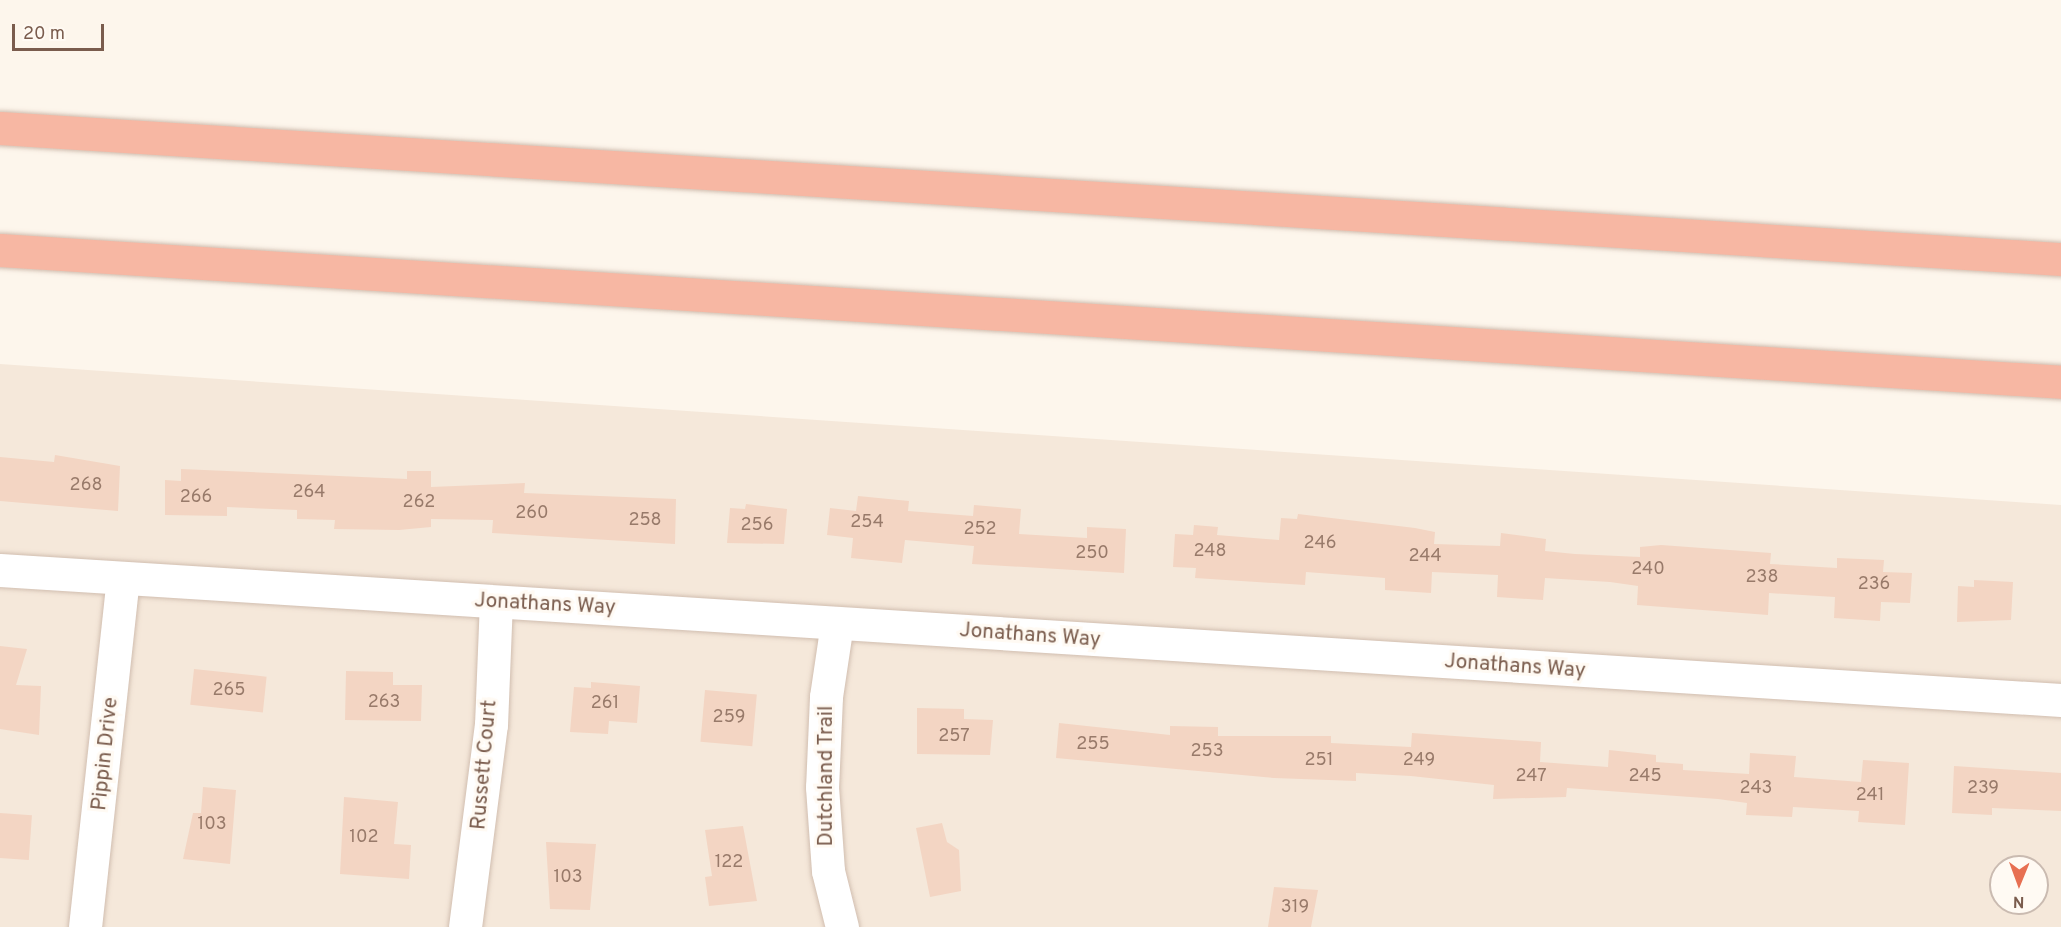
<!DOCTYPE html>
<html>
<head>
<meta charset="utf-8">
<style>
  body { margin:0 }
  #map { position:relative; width:2061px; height:927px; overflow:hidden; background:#fdf6ec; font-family:Overpass,sans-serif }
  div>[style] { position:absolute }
  .residential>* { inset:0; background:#f5e8da }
  .building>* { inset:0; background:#f3d5c3; transform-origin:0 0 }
  .roads { filter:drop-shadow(0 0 2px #d1beb0) drop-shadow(0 0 2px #d1beb0) }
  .minor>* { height:33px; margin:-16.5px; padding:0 16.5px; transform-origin:16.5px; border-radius:16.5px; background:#fff }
  .highway>* { height:33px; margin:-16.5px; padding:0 16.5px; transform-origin:16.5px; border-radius:16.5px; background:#f7b7a3 }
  span { translate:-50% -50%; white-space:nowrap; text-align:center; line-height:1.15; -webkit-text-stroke:6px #fffaf3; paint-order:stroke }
  .number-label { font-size:18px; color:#987a6a }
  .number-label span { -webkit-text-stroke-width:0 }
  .street-label { font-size:21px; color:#7a5c4d }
  .north { position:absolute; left:1989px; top:855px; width:60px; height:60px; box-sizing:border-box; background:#fffaf3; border:2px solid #cabbb1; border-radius:50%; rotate:181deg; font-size:16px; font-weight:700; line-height:24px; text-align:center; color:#7a5c4d }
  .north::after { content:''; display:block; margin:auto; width:21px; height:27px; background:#e76f51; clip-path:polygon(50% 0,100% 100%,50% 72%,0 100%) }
  .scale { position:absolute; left:12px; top:24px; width:92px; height:27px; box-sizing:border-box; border:3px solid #7a5c4d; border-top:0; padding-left:8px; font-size:18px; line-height:21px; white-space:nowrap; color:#7a5c4d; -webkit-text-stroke:4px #fffaf3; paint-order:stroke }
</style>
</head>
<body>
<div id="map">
  <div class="residential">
    <div style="clip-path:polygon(evenodd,0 364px,2061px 505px,2061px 927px,0 927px,0 364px,2001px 867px,2037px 867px,2037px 903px,2001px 903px,2001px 867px)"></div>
  </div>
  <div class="building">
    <div style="clip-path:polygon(55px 455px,120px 466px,118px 511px,0 501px,0 457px,54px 462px)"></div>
    <div style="clip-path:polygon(181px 469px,407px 479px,407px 471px,431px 471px,431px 487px,525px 483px,524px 493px,676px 499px,675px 544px,492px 533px,493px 520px,431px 519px,431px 527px,399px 530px,334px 529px,335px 520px,297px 519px,297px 510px,227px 507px,227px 516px,165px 515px,165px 480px,181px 481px)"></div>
    <div style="clip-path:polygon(858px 496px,909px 501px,908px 511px,973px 516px,974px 505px,1021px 509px,1019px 534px,1087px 538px,1087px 527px,1126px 529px,1124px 573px,972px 564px,974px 546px,905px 540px,902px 563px,851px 558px,853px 538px,827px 535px,830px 508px,856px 511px)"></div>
    <div style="clip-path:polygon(746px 504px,787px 509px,784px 544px,727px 543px,730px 508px,745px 509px)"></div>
    <div style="clip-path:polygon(1298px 514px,1415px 528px,1435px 532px,1434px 544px,1500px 546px,1501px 533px,1546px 539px,1545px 551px,1575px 554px,1640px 557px,1640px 547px,1661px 545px,1771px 553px,1770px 564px,1837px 568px,1837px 558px,1884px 560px,1883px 572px,1912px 573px,1910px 603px,1881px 602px,1880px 621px,1834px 618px,1835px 597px,1769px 593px,1768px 615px,1637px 605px,1638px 586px,1610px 582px,1545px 578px,1543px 600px,1497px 597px,1498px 575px,1432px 572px,1431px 593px,1385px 590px,1385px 578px,1306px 572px,1305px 585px,1195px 578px,1196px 568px,1173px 567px,1175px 534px,1193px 535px,1194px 525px,1218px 527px,1217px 535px,1279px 540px,1281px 518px,1297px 519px)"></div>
    <div style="clip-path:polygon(1974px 580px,2013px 582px,2011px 620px,1957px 622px,1958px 586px,1974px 587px)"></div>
    <div style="clip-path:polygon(0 646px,27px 649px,16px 685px,41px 686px,39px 735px,0 729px)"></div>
    <div style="left:194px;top:669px;width:73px;height:36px;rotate:6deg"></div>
    <div style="clip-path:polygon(346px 671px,393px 672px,393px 685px,422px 685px,421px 721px,345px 720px)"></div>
    <div style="clip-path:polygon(591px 682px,640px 686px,637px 723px,609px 721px,608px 734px,570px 732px,574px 687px,591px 688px)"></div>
    <div style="left:705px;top:690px;width:52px;height:52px;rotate:5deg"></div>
    <div style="clip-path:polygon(917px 708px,964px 709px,964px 719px,993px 720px,990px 755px,917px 754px)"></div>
    <div style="clip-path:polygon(1059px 723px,1170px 735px,1170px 726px,1218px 727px,1218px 736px,1331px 736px,1331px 743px,1411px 747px,1412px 733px,1541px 742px,1540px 762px,1608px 767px,1609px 750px,1656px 755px,1656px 762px,1683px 764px,1683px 770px,1749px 774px,1750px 753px,1796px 756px,1794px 777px,1861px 782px,1863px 760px,1909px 763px,1905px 825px,1858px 822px,1859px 811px,1793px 807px,1792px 817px,1746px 815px,1747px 803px,1718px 799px,1567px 788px,1566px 797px,1493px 799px,1494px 785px,1411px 776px,1356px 773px,1356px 781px,1274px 778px,1056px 758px)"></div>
    <div style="clip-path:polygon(1954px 766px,2061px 773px,2061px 811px,1992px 808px,1992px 815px,1952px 813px)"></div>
    <div style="clip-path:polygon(203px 787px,236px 790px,230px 864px,183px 859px,193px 813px,201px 813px)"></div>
    <div style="clip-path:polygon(344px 797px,398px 802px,394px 844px,411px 845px,409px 879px,340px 874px)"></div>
    <div style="left:0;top:813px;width:32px;height:45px;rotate:4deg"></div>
    <div style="clip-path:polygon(942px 823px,947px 842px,959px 850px,961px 891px,930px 897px,916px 828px)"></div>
    <div style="clip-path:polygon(743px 826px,757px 901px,709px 906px,705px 877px,712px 876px,705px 830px)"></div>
    <div style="clip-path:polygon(546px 842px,596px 844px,590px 910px,550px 909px)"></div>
    <div style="clip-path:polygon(1274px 887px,1318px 890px,1311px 927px,1268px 927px)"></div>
  </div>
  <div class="roads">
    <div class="minor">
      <div style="left:0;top:570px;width:2065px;rotate:3.61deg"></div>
      <div style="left:837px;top:623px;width:75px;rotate:98.5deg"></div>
      <div style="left:826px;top:697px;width:90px;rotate:92.5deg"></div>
      <div style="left:822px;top:787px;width:84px;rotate:85.9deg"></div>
      <div style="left:828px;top:871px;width:58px;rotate:76deg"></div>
      <div style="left:85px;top:927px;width:349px;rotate:-83.8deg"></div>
      <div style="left:465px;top:927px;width:204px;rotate:-82.7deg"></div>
      <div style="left:491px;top:725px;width:123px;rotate:-87.7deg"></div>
    </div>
    <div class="highway">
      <div style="left:0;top:128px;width:2065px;rotate:3.64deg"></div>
      <div style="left:0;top:250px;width:2065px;rotate:3.66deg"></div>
    </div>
  </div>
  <div class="number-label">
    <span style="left:86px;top:486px">268</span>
    <span style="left:309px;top:493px">264</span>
    <span style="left:196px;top:498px">266</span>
    <span style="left:419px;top:503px">262</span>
    <span style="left:532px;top:514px">260</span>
    <span style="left:645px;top:521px">258</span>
    <span style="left:867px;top:523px">254</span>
    <span style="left:757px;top:526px">256</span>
    <span style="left:980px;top:530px">252</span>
    <span style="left:1320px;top:544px">246</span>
    <span style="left:1210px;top:552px">248</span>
    <span style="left:1092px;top:554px">250</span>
    <span style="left:1425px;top:557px">244</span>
    <span style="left:1648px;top:570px">240</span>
    <span style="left:1762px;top:578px">238</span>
    <span style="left:1874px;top:585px">236</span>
    <span style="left:229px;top:691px">265</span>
    <span style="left:384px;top:703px">263</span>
    <span style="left:605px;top:704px">261</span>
    <span style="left:729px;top:718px">259</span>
    <span style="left:954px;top:737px">257</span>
    <span style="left:1093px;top:745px">255</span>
    <span style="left:1207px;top:752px">253</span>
    <span style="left:1319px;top:761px">251</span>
    <span style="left:1419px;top:761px">249</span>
    <span style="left:1531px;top:777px">247</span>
    <span style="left:1645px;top:777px">245</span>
    <span style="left:1756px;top:789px">243</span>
    <span style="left:1983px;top:789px">239</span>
    <span style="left:1870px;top:796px">241</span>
    <span style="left:212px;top:825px">103</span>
    <span style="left:364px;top:838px">102</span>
    <span style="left:729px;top:863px">122</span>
    <span style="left:568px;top:878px">103</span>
    <span style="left:1295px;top:908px">319</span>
  </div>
  <div class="street-label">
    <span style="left:545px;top:605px;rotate:3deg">Jonathans Way</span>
    <span style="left:1030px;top:636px;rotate:4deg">Jonathans Way</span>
    <span style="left:1515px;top:667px;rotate:4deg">Jonathans Way</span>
    <span style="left:106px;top:754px;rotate:-84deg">Pippin Drive</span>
    <span style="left:485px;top:765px;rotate:-85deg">Russett Court</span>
    <span style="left:827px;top:776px;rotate:-90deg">Dutchland Trail</span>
  </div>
  <div class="north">N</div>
  <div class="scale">20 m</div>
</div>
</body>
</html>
